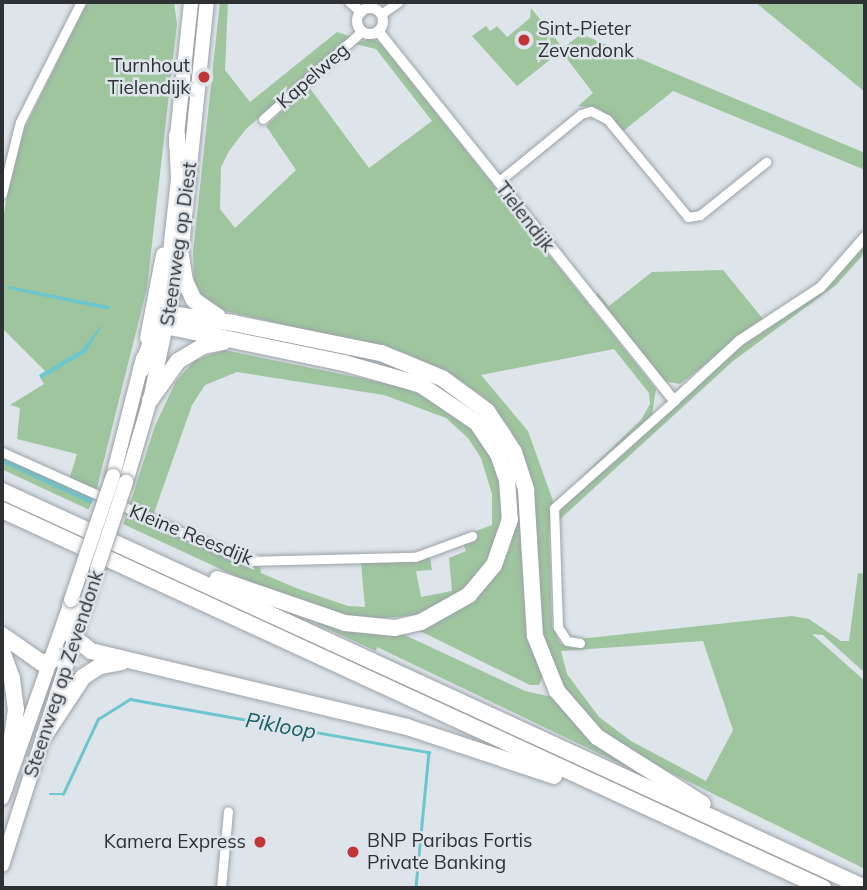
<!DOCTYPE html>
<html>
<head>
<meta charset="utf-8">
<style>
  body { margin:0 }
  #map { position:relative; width:867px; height:890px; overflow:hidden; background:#dde4ea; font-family:Mulish,sans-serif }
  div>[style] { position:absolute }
  .green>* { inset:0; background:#9fc59f; transform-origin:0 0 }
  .water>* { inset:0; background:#6dc5cd; transform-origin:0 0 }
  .stream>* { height:2.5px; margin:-1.25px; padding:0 1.25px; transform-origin:1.25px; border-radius:1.25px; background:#6dc5cd }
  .roads { filter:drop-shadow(0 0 2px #9ba2a7) drop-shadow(0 0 2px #9ba2a7) }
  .minor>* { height:9px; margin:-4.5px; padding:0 4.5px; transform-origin:4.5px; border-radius:4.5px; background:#fff }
  .tertiary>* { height:10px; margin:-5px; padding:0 5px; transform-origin:5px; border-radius:5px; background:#fff }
  .tertiary>.ring { margin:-5px; padding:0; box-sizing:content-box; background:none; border:10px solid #fff; border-radius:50% }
  .primary>* { height:14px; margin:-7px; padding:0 7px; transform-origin:7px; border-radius:7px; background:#fff }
  .motorway>* { height:16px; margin:-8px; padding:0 8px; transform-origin:8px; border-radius:8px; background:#fff }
  .bridges { filter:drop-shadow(0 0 2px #9ba2a7) drop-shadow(0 0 2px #9ba2a7) }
  .primary-bridge>* { height:14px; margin:-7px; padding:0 7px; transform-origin:7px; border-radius:7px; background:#fff }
  .dots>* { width:19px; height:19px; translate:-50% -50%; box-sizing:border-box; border:4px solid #dde4ea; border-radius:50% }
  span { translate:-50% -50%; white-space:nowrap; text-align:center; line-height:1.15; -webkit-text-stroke:5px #dde4ea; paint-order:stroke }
  .poi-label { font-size:19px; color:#2f3234 }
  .left { translate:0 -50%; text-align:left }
  .right { translate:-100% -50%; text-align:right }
  .street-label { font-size:19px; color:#2f3234 }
  .water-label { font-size:21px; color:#166066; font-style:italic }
  .frame { position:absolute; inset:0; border:4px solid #2f3234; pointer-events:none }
</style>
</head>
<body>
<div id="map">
  <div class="green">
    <div style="clip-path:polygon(87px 2px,174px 2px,177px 24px,147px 288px,96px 492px,69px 480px,77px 454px,17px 439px,20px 408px,10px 405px,44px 384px,41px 379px,48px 374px,2px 328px,2px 225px,15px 148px)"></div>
    <div style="clip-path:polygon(evenodd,220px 2px,228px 2px,225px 70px,250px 102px,337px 32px,352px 37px,246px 129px,229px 151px,221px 167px,220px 209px,235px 228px,296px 170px,266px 126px,309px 87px,369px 168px,432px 121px,376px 49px,355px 44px,371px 38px,380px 43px,656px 389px,652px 415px,577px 481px,641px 420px,650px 404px,649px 393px,614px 349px,481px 375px,528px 431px,553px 501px,549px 533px,552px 626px,560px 643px,570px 646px,579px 639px,792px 616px,809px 619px,841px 641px,849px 641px,858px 573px,865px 574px,865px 673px,823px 635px,812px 634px,865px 681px,865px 869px,653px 764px,592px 723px,574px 702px,555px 673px,540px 624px,531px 480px,510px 428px,484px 397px,446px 371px,405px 353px,225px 311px,203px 297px,194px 281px,193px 252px,220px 2px,703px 641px,733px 730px,706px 781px,631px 741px,599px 717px,567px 674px,561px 651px,703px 641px)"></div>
    <div style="clip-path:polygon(755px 2px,865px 2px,865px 92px)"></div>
    <div style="clip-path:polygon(531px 8px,563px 48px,581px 34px,865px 153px,865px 170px,673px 91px,622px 132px,600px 109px,578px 106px,593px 93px,561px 51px,517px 86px,472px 36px,486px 26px,490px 31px,497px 26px,507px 37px,530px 18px)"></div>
    <div style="clip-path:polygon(865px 242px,862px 256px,836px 285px,733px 361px,557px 522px,563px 502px,615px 462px,745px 343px,831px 283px)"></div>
    <div style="clip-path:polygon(723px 270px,763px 319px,680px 384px,664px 381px,594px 295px,598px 293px,609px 306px,652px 272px)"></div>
    <div style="clip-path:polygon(181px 321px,406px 370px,445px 387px,476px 408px,518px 483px,524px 597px,543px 677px,539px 685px,530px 685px,420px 631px,475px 598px,509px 551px,516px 511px,474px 412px,422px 380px)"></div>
    <div style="clip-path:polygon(224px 350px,400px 386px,437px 402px,477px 433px,500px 469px,505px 514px,491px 559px,462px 591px,416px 615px,365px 620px,343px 616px,279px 596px,123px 524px,127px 513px,260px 567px,261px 573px,296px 588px,348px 606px,365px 607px,361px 563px,430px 557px,432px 570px,416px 571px,421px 597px,452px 591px,449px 558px,466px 551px,460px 537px,492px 525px,492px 494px,481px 458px,468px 438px,446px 418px,384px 395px,237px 372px,205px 385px,192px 405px,153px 516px,129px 507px,155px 426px,176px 381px,195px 360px)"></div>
    <div style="left:2px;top:456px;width:101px;height:12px;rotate:25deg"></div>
    <div style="left:115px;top:551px;width:807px;height:4px;rotate:25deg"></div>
    <div style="clip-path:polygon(319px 620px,396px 631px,525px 691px,552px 697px,627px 762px,625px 766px,377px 647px,376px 651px,317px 624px)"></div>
  </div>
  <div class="water">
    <div style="clip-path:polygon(8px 286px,110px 306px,109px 310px,8px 289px)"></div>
    <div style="clip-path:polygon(105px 321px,86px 352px,41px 379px,39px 375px,81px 350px)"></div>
    <div style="left:2px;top:456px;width:101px;height:6px;rotate:25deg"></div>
  </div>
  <div class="stream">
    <div style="left:50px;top:794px;width:13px"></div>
    <div style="left:63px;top:794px;width:83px;rotate:-65deg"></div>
    <div style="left:98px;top:719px;width:38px;rotate:-32deg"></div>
    <div style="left:130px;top:699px;width:304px;rotate:10.1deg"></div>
    <div style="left:429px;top:752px;width:137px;rotate:95.5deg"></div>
  </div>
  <div class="roads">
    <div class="minor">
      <div style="left:381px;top:14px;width:21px;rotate:-35deg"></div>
      <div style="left:263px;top:119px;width:132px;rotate:-41.6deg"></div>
      <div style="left:498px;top:182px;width:107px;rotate:-39.3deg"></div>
      <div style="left:581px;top:114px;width:10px;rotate:-17deg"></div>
      <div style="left:591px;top:111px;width:18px;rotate:27deg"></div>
      <div style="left:607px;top:119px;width:127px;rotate:50.4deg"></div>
      <div style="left:688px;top:217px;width:12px;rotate:-9deg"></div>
      <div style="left:700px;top:215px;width:85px;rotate:-38.8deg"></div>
      <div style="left:2px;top:194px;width:74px;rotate:-76deg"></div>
      <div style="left:20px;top:122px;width:135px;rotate:-63.1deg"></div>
      <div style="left:2px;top:452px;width:267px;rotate:24.1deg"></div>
      <div style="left:246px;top:561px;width:169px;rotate:-1.4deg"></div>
      <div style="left:415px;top:557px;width:61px;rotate:-20.2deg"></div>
      <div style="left:580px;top:643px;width:13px;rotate:-171deg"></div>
      <div style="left:567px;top:641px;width:17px;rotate:-123deg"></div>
      <div style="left:558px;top:627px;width:119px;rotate:-91.9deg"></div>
      <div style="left:554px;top:508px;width:161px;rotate:-41.7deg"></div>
      <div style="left:221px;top:888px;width:77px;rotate:-84.8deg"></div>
    </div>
    <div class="tertiary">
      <div style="left:350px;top:2px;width:15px;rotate:42deg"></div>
      <div class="ring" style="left:357px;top:8px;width:16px;height:16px"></div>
      <div style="left:378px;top:31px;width:474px;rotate:51.3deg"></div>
      <div style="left:674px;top:401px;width:88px;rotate:-42.7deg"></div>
      <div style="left:739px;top:341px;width:98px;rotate:-33.4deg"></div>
      <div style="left:821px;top:287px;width:67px;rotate:-48.7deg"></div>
    </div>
    <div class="primary">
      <div style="left:176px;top:145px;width:144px;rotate:-84deg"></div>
      <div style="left:147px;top:338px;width:85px;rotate:-79.1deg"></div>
      <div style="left:113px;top:476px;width:122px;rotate:-75.7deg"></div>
      <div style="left:126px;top:482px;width:85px;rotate:-73.7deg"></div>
      <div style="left:150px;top:400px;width:147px;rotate:-77.9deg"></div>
      <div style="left:181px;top:256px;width:255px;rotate:-84.2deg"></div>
      <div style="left:2px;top:798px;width:198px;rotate:-70.6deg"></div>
      <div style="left:2px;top:865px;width:311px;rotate:-72.2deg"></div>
    </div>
    <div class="motorway">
      <div style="left:181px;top:256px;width:25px;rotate:81deg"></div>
      <div style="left:185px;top:281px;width:21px;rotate:65deg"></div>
      <div style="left:194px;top:300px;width:29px;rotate:35deg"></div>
      <div style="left:160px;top:317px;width:19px;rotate:36deg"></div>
      <div style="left:175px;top:328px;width:173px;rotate:11.7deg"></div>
      <div style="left:344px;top:363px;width:80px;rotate:15.9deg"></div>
      <div style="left:421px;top:385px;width:68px;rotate:34.2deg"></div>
      <div style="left:477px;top:423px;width:37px;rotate:56deg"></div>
      <div style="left:498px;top:454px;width:28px;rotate:71deg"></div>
      <div style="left:507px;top:480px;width:39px;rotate:86deg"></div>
      <div style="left:510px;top:519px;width:49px;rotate:109.2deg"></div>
      <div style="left:494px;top:565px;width:39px;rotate:130deg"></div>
      <div style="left:469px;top:595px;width:55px;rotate:150.6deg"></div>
      <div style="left:421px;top:622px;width:27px;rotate:167deg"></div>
      <div style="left:395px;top:628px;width:50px;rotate:-174.3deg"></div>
      <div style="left:345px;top:623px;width:135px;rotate:-161deg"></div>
      <div style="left:160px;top:317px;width:10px;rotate:-17deg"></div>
      <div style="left:170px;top:314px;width:64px;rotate:8.1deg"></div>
      <div style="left:233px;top:323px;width:151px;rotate:11.5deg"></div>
      <div style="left:381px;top:353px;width:66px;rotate:22.3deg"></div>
      <div style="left:442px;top:378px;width:56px;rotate:36.3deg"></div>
      <div style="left:487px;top:411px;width:49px;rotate:56.6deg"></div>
      <div style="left:514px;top:452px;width:40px;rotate:72deg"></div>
      <div style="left:526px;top:490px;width:146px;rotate:86.5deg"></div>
      <div style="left:535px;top:636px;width:59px;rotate:68.2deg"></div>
      <div style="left:557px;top:691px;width:61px;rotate:49deg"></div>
      <div style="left:597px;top:737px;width:125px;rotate:32.3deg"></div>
      <div style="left:141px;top:370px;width:56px;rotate:-70.3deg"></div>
      <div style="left:160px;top:317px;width:66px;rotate:-80.4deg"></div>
      <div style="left:171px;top:252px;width:73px;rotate:-83.7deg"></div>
      <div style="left:179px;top:179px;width:44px;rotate:-92.6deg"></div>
      <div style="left:150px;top:400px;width:48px;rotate:-54.3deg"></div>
      <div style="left:178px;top:361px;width:29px;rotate:-31deg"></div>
      <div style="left:203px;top:346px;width:21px;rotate:-11deg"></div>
      <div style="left:2px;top:491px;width:950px;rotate:24.7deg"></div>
      <div style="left:2px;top:510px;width:904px;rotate:24.72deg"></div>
      <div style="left:70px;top:605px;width:29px;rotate:90deg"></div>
      <div style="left:70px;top:634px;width:27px;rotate:39deg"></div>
      <div style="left:91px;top:651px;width:325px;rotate:13.5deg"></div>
      <div style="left:407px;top:727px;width:155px;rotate:18.4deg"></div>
      <div style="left:2px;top:635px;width:49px;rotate:35deg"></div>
      <div style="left:42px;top:663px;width:27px;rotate:-17deg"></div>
      <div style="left:2px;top:651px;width:29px;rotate:70deg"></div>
      <div style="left:12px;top:678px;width:31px;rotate:83deg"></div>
      <div style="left:16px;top:709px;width:79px;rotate:98deg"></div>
      <div style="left:44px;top:736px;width:71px;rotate:-56.5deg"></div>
      <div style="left:83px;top:677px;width:20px;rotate:-33deg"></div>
      <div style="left:100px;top:666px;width:22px;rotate:-10deg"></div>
    </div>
  </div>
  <div class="bridges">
    <div class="primary-bridge">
      <div style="left:97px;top:569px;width:92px;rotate:-71.6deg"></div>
      <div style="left:71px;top:600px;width:131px;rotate:-71.3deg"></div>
    </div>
  </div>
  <div class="dots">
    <div style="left:524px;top:40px;background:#c33436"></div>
    <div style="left:204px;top:77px;background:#c33436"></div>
    <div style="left:260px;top:842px;background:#c33436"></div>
    <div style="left:353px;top:852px;background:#c33436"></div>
  </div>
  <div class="poi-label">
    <span class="left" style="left:538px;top:40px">Sint-Pieter<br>Zevendonk</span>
    <span class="right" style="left:190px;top:77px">Turnhout<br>Tielendijk</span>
    <span class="left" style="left:367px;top:852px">BNP Paribas Fortis<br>Private Banking</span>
    <span class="right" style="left:246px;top:842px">Kamera Express</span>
  </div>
  <div class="street-label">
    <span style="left:313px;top:76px;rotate:-41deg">Kapelweg</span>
    <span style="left:525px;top:217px;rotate:52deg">Tielendijk</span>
    <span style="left:179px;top:244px;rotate:-82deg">Steenweg op Diest</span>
    <span style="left:191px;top:535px;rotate:22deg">Kleine Reesdijk</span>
    <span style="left:64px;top:674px;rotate:-72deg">Steenweg op Zevendonk</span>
  </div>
  <div class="water-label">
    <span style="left:281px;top:725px;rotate:10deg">Pikloop</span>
  </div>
  <div class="frame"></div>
</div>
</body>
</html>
